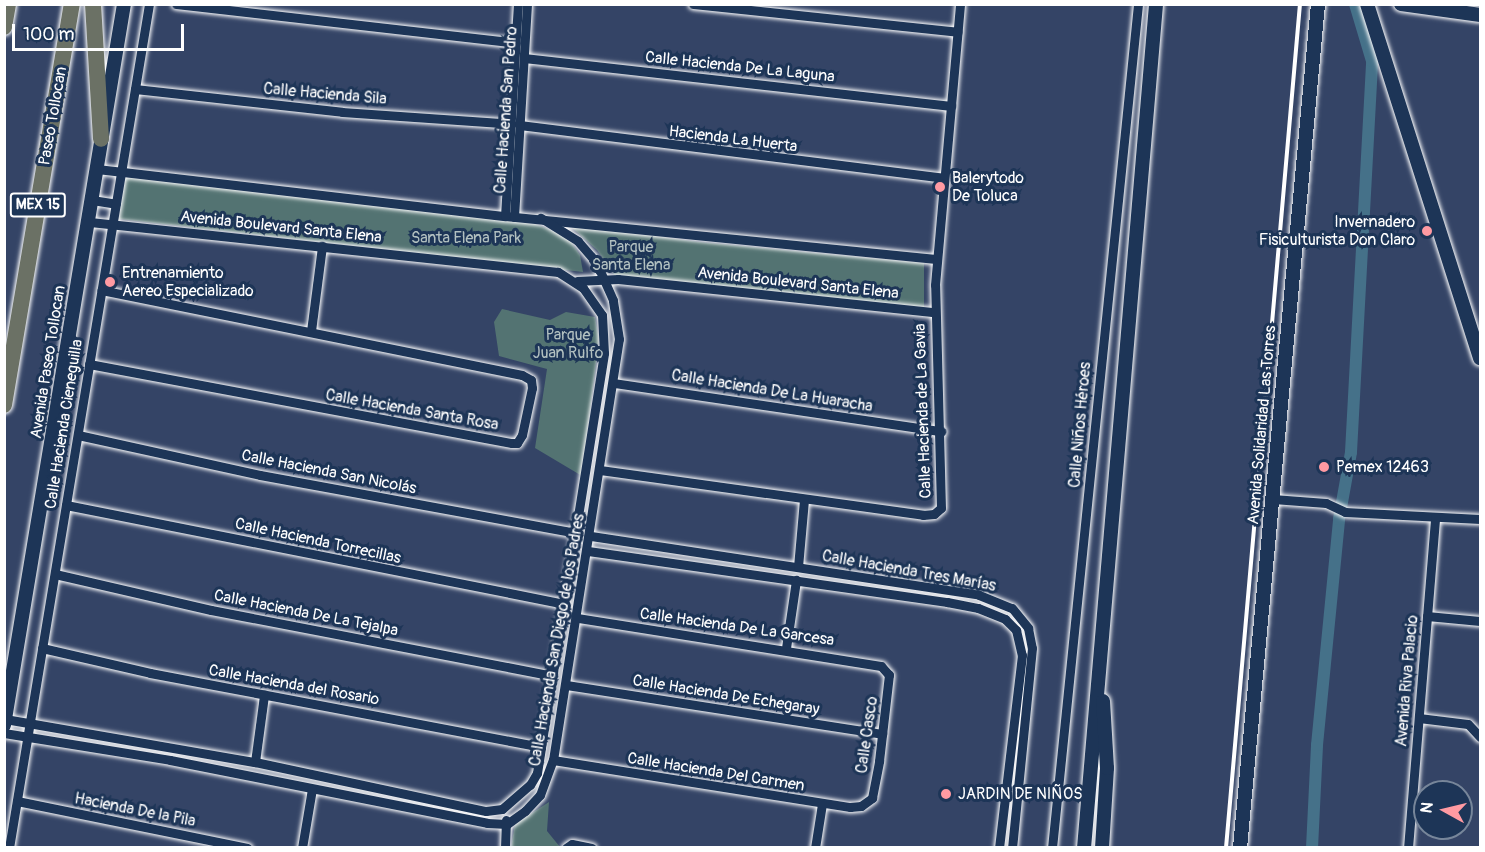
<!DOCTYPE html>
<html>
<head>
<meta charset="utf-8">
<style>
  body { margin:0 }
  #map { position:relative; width:1485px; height:852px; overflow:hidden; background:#344466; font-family:Pangolin,sans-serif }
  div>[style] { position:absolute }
  .green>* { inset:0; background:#537372 }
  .canal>* { height:12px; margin:-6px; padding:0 6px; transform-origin:6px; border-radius:6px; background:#457189 }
  .roads { filter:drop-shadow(0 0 2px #fff) drop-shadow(0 0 2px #fff) }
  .street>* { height:9px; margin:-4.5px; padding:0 4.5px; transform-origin:4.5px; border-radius:4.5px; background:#1d3557 }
  .secondary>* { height:14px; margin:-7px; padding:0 7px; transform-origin:7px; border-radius:7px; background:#1d3557 }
  .highway>* { height:16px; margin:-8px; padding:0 8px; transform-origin:8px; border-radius:8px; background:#6b7165 }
  .rail>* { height:4px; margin:-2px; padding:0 2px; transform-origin:2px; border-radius:2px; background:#fff }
  .dots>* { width:16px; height:16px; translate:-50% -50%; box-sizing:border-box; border:3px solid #1d3557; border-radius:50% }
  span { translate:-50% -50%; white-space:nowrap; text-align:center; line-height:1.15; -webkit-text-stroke:6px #1d3557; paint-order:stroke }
  .shield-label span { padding:2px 4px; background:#1d3557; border:2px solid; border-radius:4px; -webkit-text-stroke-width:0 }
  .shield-label { font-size:15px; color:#fff; font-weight:700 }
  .street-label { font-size:16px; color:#fff }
  .poi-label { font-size:16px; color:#fff }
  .left { translate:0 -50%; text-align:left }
  .right { translate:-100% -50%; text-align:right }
  .park-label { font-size:16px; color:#b2c0c0 }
  .frame { position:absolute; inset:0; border:6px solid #fff; pointer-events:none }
  .north { position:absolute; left:1413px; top:780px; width:60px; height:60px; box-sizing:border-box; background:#1d3557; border:2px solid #77869a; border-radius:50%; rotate:278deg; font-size:16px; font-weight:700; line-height:24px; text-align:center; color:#fff }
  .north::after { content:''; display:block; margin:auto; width:21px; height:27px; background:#ff9aa2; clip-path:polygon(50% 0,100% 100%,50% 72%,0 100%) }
  .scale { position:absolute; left:12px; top:24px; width:172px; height:27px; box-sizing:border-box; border:3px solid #fff; border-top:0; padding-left:8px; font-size:18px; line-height:21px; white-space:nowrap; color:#fff; -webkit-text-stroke:4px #1d3557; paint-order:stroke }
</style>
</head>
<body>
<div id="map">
  <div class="green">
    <div style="clip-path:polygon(125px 177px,535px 224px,557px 232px,571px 242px,580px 255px,583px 272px,119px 219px)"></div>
    <div style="clip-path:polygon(568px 224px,699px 242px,924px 263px,924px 307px,616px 277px,597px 250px)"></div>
    <div style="clip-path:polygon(502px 309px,550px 320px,566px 312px,595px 317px,599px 339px,582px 476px,535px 448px,547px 369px,499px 356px,494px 322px)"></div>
    <div style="clip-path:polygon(549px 802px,547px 831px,560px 847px,511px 847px,515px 824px)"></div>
  </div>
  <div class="canal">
    <div style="left:1312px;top:848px;width:103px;rotate:-87.2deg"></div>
    <div style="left:1317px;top:745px;width:227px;rotate:-84.4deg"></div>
    <div style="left:1339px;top:519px;width:68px;rotate:-79.8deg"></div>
    <div style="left:1351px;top:452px;width:392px;rotate:-86.9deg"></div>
    <div style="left:1372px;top:61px;width:59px;rotate:-106.6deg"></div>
  </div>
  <div class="roads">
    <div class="street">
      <div style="left:176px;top:4px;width:342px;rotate:6.5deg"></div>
      <div style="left:693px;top:4px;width:266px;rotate:6deg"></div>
      <div style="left:524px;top:58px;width:430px;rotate:6.4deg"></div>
      <div style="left:135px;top:89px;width:208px;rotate:6.3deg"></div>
      <div style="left:342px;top:112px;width:170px;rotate:4deg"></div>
      <div style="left:520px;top:125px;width:426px;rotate:7.1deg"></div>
      <div style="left:97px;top:169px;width:411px;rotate:6.6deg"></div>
      <div style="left:505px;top:216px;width:433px;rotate:5.7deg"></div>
      <div style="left:92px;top:200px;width:24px;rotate:9deg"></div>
      <div style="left:505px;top:216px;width:212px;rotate:-86.5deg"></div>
      <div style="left:514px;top:217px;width:213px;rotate:-86.5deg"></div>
      <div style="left:577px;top:281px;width:41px;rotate:-2.8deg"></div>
      <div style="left:618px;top:279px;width:318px;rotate:6deg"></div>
      <div style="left:311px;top:331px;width:86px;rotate:-82.6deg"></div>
      <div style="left:89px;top:364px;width:430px;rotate:10.6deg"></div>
      <div style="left:512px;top:443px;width:5px"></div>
      <div style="left:517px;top:443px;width:9px;rotate:-58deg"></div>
      <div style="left:522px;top:435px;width:48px;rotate:-78deg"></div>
      <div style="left:532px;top:388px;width:8px;rotate:-97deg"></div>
      <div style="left:531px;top:380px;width:10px;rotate:-151deg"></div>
      <div style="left:522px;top:375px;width:429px;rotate:-168.6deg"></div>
      <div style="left:614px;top:383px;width:331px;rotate:8.4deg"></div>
      <div style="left:78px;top:435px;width:186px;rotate:12.4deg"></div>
      <div style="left:260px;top:475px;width:321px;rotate:10.4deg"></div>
      <div style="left:600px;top:470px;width:326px;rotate:7.9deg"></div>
      <div style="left:923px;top:515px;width:11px;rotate:-5deg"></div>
      <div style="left:934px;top:514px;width:9px;rotate:-41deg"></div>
      <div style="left:941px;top:508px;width:223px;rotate:-91.5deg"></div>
      <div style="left:935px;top:285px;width:282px;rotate:-84.9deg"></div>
      <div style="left:1273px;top:499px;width:53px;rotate:4.3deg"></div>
      <div style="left:1326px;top:503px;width:21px;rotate:25deg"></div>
      <div style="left:1345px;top:512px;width:135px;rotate:3deg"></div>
      <div style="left:66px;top:505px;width:509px;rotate:11.22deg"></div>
      <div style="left:591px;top:536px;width:392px;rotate:8.6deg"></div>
      <div style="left:979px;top:595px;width:35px;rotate:22deg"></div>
      <div style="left:1012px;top:608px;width:26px;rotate:51deg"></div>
      <div style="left:1028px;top:628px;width:20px;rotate:79deg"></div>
      <div style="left:1032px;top:648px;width:201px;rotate:95.7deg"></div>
      <div style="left:588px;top:551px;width:363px;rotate:8.1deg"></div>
      <div style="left:947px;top:602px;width:32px;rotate:11deg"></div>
      <div style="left:978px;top:608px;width:29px;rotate:22deg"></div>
      <div style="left:1005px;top:619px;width:16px;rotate:45deg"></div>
      <div style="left:1016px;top:630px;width:26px;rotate:77deg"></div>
      <div style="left:1022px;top:655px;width:194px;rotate:96.8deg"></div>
      <div style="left:798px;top:567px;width:67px;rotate:-84.9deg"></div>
      <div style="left:55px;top:574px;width:160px;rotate:13deg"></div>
      <div style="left:211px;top:610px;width:348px;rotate:10.9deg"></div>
      <div style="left:1427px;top:616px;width:53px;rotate:5.4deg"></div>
      <div style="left:42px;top:648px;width:111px;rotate:13deg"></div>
      <div style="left:150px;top:673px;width:398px;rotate:10.7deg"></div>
      <div style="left:786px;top:648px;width:69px;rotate:-81.6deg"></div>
      <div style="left:566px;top:685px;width:320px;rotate:8.8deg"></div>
      <div style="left:1419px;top:718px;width:49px;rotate:7deg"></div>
      <div style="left:1468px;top:724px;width:18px;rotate:47deg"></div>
      <div style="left:5px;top:719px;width:254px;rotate:9.8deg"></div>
      <div style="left:255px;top:762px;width:236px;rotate:12deg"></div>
      <div style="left:486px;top:811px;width:16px;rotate:-7deg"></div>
      <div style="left:502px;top:809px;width:37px;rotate:-41deg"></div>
      <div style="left:530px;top:785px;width:14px;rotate:-60deg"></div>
      <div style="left:537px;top:773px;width:26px;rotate:-81deg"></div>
      <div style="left:541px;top:747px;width:399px;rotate:-80.9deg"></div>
      <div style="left:604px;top:353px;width:38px;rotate:-93deg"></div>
      <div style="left:602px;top:315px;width:33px;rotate:-125deg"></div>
      <div style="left:583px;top:288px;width:30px;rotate:-147deg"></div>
      <div style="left:558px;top:272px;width:473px;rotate:-173.9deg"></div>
      <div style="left:4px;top:733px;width:168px;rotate:9.2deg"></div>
      <div style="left:170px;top:760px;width:323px;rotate:11.2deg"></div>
      <div style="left:487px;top:823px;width:20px;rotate:3deg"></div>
      <div style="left:507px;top:824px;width:22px;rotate:-36deg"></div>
      <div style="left:525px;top:811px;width:22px;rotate:-47deg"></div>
      <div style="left:540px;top:795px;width:37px;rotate:-70deg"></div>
      <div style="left:553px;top:760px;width:426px;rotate:-81.1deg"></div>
      <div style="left:619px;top:339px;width:39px;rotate:-99deg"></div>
      <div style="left:613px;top:300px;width:42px;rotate:-114.1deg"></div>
      <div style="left:596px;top:262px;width:28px;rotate:-131deg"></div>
      <div style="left:578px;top:241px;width:44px;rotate:-148.1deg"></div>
      <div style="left:553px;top:760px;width:301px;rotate:9deg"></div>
      <div style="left:850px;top:807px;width:11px;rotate:-5deg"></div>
      <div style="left:861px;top:806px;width:14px;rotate:-36deg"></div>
      <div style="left:872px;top:798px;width:38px;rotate:-79deg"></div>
      <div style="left:879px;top:761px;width:87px;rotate:-83.4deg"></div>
      <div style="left:889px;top:675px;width:12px;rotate:-132deg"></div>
      <div style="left:881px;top:666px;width:308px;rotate:-171deg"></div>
      <div style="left:255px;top:762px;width:68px;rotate:-82.3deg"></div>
      <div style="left:17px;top:801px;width:235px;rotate:11.5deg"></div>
      <div style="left:9px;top:848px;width:856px;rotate:-80.58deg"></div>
      <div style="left:302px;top:848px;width:60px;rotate:-80.4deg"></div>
      <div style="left:505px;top:848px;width:28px;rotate:-88deg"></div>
      <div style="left:566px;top:848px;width:7px;rotate:-34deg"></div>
      <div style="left:572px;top:844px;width:20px;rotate:11deg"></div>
      <div style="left:815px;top:848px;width:45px;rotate:-81deg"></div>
      <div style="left:1052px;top:848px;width:848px;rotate:-84.18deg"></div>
      <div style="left:1408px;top:848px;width:332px;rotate:-85.3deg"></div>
    </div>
    <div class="secondary">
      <div style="left:1367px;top:4px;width:372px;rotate:72.3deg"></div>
      <div style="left:1401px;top:4px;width:80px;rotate:7.9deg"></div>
      <div style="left:4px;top:725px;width:731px;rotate:-80.55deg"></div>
      <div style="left:1084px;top:848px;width:847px;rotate:-85.12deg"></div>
      <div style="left:1102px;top:848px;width:80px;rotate:-86.4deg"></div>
      <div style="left:1107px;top:768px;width:67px;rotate:-93.4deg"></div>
      <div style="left:1240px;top:848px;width:848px;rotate:-84.72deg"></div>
    </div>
    <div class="highway">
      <div style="left:93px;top:4px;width:135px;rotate:86.6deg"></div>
      <div style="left:4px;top:27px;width:23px;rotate:-80deg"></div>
      <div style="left:4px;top:405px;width:407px;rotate:-80.4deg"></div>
    </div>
  </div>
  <div class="rail">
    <div style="left:1226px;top:848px;width:847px;rotate:-84.99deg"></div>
  </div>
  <div class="dots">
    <div style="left:940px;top:187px;background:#ff9aa2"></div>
    <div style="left:1427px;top:231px;background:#ff9aa2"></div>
    <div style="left:110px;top:282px;background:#ff9aa2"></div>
    <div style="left:1324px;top:467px;background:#ff9aa2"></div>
    <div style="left:946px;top:794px;background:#ff9aa2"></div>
  </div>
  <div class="shield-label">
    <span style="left:38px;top:205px">MEX 15</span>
  </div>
  <div class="street-label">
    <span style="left:740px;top:67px;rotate:6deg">Calle Hacienda De La Laguna</span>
    <span style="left:325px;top:94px;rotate:5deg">Calle Hacienda Sila</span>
    <span style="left:506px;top:110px;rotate:-86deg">Calle Hacienda San Pedro</span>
    <span style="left:53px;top:116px;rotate:-80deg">Paseo Tollocan</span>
    <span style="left:733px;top:139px;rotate:7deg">Hacienda La Huerta</span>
    <span style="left:281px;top:227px;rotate:6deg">Avenida Boulevard Santa Elena</span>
    <span style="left:798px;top:283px;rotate:6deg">Avenida Boulevard Santa Elena</span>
    <span style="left:48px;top:362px;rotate:-81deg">Avenida Paseo Tollocan</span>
    <span style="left:772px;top:391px;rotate:9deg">Calle Hacienda De La Huaracha</span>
    <span style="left:412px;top:410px;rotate:10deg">Calle Hacienda Santa Rosa</span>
    <span style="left:923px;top:411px;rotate:-92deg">Calle Hacienda de La Gavia</span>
    <span style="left:64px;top:424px;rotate:-81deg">Calle Hacienda Cieneguilla</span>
    <span style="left:1080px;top:425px;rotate:-85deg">Calle Niños Héroes</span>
    <span style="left:1262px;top:425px;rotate:-85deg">Avenida Solidaridad Las Torres</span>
    <span style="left:329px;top:472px;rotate:11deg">Calle Hacienda San Nicolás</span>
    <span style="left:318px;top:541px;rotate:12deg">Calle Hacienda Torrecillas</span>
    <span style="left:909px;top:571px;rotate:10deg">Calle Hacienda Tres Marías</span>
    <span style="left:306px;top:613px;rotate:11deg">Calle Hacienda De La Tejalpa</span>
    <span style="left:737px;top:627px;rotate:8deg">Calle Hacienda De La Garcesa</span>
    <span style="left:557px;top:640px;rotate:-80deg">Calle Hacienda San Diego de los Padres</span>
    <span style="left:1407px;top:681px;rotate:-85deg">Avenida Riva Palacio</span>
    <span style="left:294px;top:685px;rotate:10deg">Calle Hacienda del Rosario</span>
    <span style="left:726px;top:695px;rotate:9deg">Calle Hacienda De Echegaray</span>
    <span style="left:867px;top:735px;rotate:-82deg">Calle Casco</span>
    <span style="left:716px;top:772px;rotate:9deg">Calle Hacienda Del Carmen</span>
    <span style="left:135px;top:810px;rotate:11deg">Hacienda De la Pila</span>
  </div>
  <div class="poi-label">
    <span class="left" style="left:952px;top:187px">Balerytodo<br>De Toluca</span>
    <span class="right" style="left:1415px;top:231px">Invernadero<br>Fisiculturista Don Claro</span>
    <span class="left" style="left:122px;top:282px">Entrenamiento<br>Aereo Especializado</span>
    <span class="left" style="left:1336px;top:467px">Pemex 12463</span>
    <span class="left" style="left:958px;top:794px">JARDIN DE NIÑOS</span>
  </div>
  <div class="park-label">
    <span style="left:466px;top:238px">Santa Elena Park</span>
    <span style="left:631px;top:256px">Parque<br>Santa Elena</span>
    <span style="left:568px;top:344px">Parque<br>Juan Rulfo</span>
  </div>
  <div class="frame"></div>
  <div class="north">N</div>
  <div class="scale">100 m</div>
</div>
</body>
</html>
